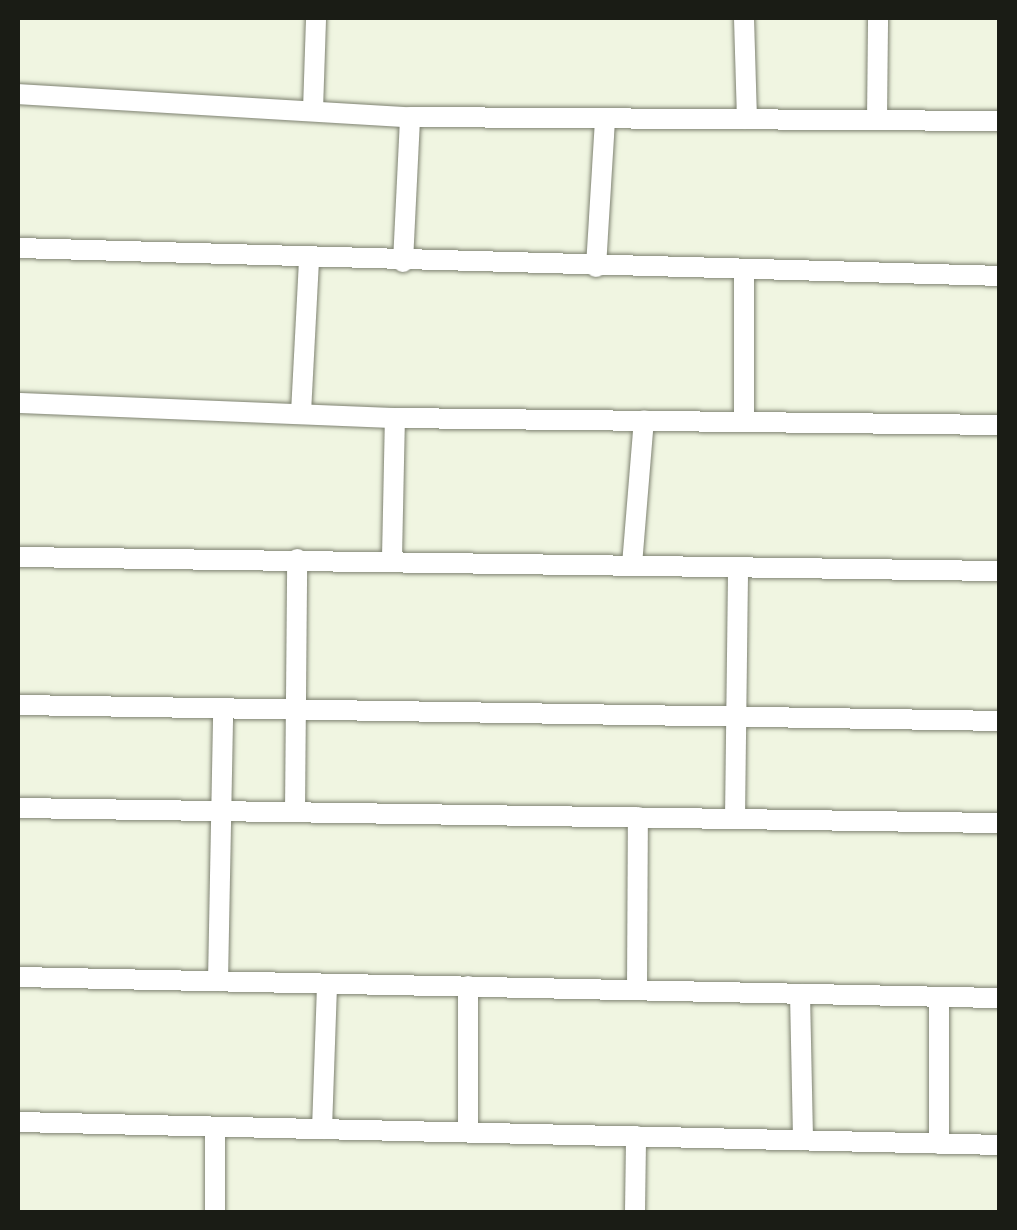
<!DOCTYPE html>
<html>
<head>
<meta charset="utf-8">
<style>
  body { margin:0 }
  #map { position:relative; width:1017px; height:1230px; overflow:hidden; background:#f0f5e1; font-family:"Varela Round",sans-serif }
  div>[style] { position:absolute }
  .roads { filter:drop-shadow(0 0 2px #7e8271) drop-shadow(0 0 2px #7e8271) }
  .street>* { height:20px; margin:-10px; padding:0 10px; transform-origin:10px; border-radius:10px; background:#fff }
  span { translate:-50% -50%; white-space:nowrap; text-align:center; line-height:1.15; -webkit-text-stroke:8px #f0f5e1; paint-order:stroke }
  .frame { position:absolute; inset:0; border:20px solid #1a1c15; pointer-events:none }
</style>
</head>
<body>
<div id="map">
  <div class="roads">
    <div class="street">
      <div style="left:744px;top:18px;width:101px;rotate:88.3deg"></div>
      <div style="left:18px;top:94px;width:393px;rotate:3.4deg"></div>
      <div style="left:410px;top:117px;width:590px;rotate:0.39deg"></div>
      <div style="left:313px;top:110px;width:92px;rotate:-88.1deg"></div>
      <div style="left:877px;top:119px;width:101px;rotate:-89.4deg"></div>
      <div style="left:18px;top:248px;width:982px;rotate:1.63deg"></div>
      <div style="left:403px;top:262px;width:145px;rotate:-87.2deg"></div>
      <div style="left:596px;top:267px;width:148px;rotate:-86.5deg"></div>
      <div style="left:18px;top:403px;width:377px;rotate:2.3deg"></div>
      <div style="left:395px;top:418px;width:605px;rotate:0.66deg"></div>
      <div style="left:301px;top:413px;width:153px;rotate:-87deg"></div>
      <div style="left:744px;top:421px;width:149px;rotate:-90deg"></div>
      <div style="left:18px;top:557px;width:982px;rotate:0.82deg"></div>
      <div style="left:392px;top:558px;width:140px;rotate:-88.8deg"></div>
      <div style="left:632px;top:565px;width:145px;rotate:-85.3deg"></div>
      <div style="left:18px;top:705px;width:982px;rotate:0.93deg"></div>
      <div style="left:18px;top:808px;width:982px;rotate:0.88deg"></div>
      <div style="left:295px;top:812px;width:253px;rotate:-89.5deg"></div>
      <div style="left:735px;top:819px;width:252px;rotate:-89.3deg"></div>
      <div style="left:18px;top:977px;width:982px;rotate:1.23deg"></div>
      <div style="left:218px;top:981px;width:272px;rotate:-88.9deg"></div>
      <div style="left:637px;top:990px;width:173px;rotate:-89.7deg"></div>
      <div style="left:800px;top:994px;width:146px;rotate:88.8deg"></div>
      <div style="left:18px;top:1122px;width:982px;rotate:1.34deg"></div>
      <div style="left:215px;top:1127px;width:85px;rotate:90deg"></div>
      <div style="left:322px;top:1129px;width:145px;rotate:-88deg"></div>
      <div style="left:468px;top:1132px;width:146px;rotate:-90deg"></div>
      <div style="left:939px;top:1144px;width:147px;rotate:-90deg"></div>
      <div style="left:635px;top:1212px;width:76px;rotate:-89.2deg"></div>
    </div>
  </div>
  <div class="frame"></div>
</div>
</body>
</html>
